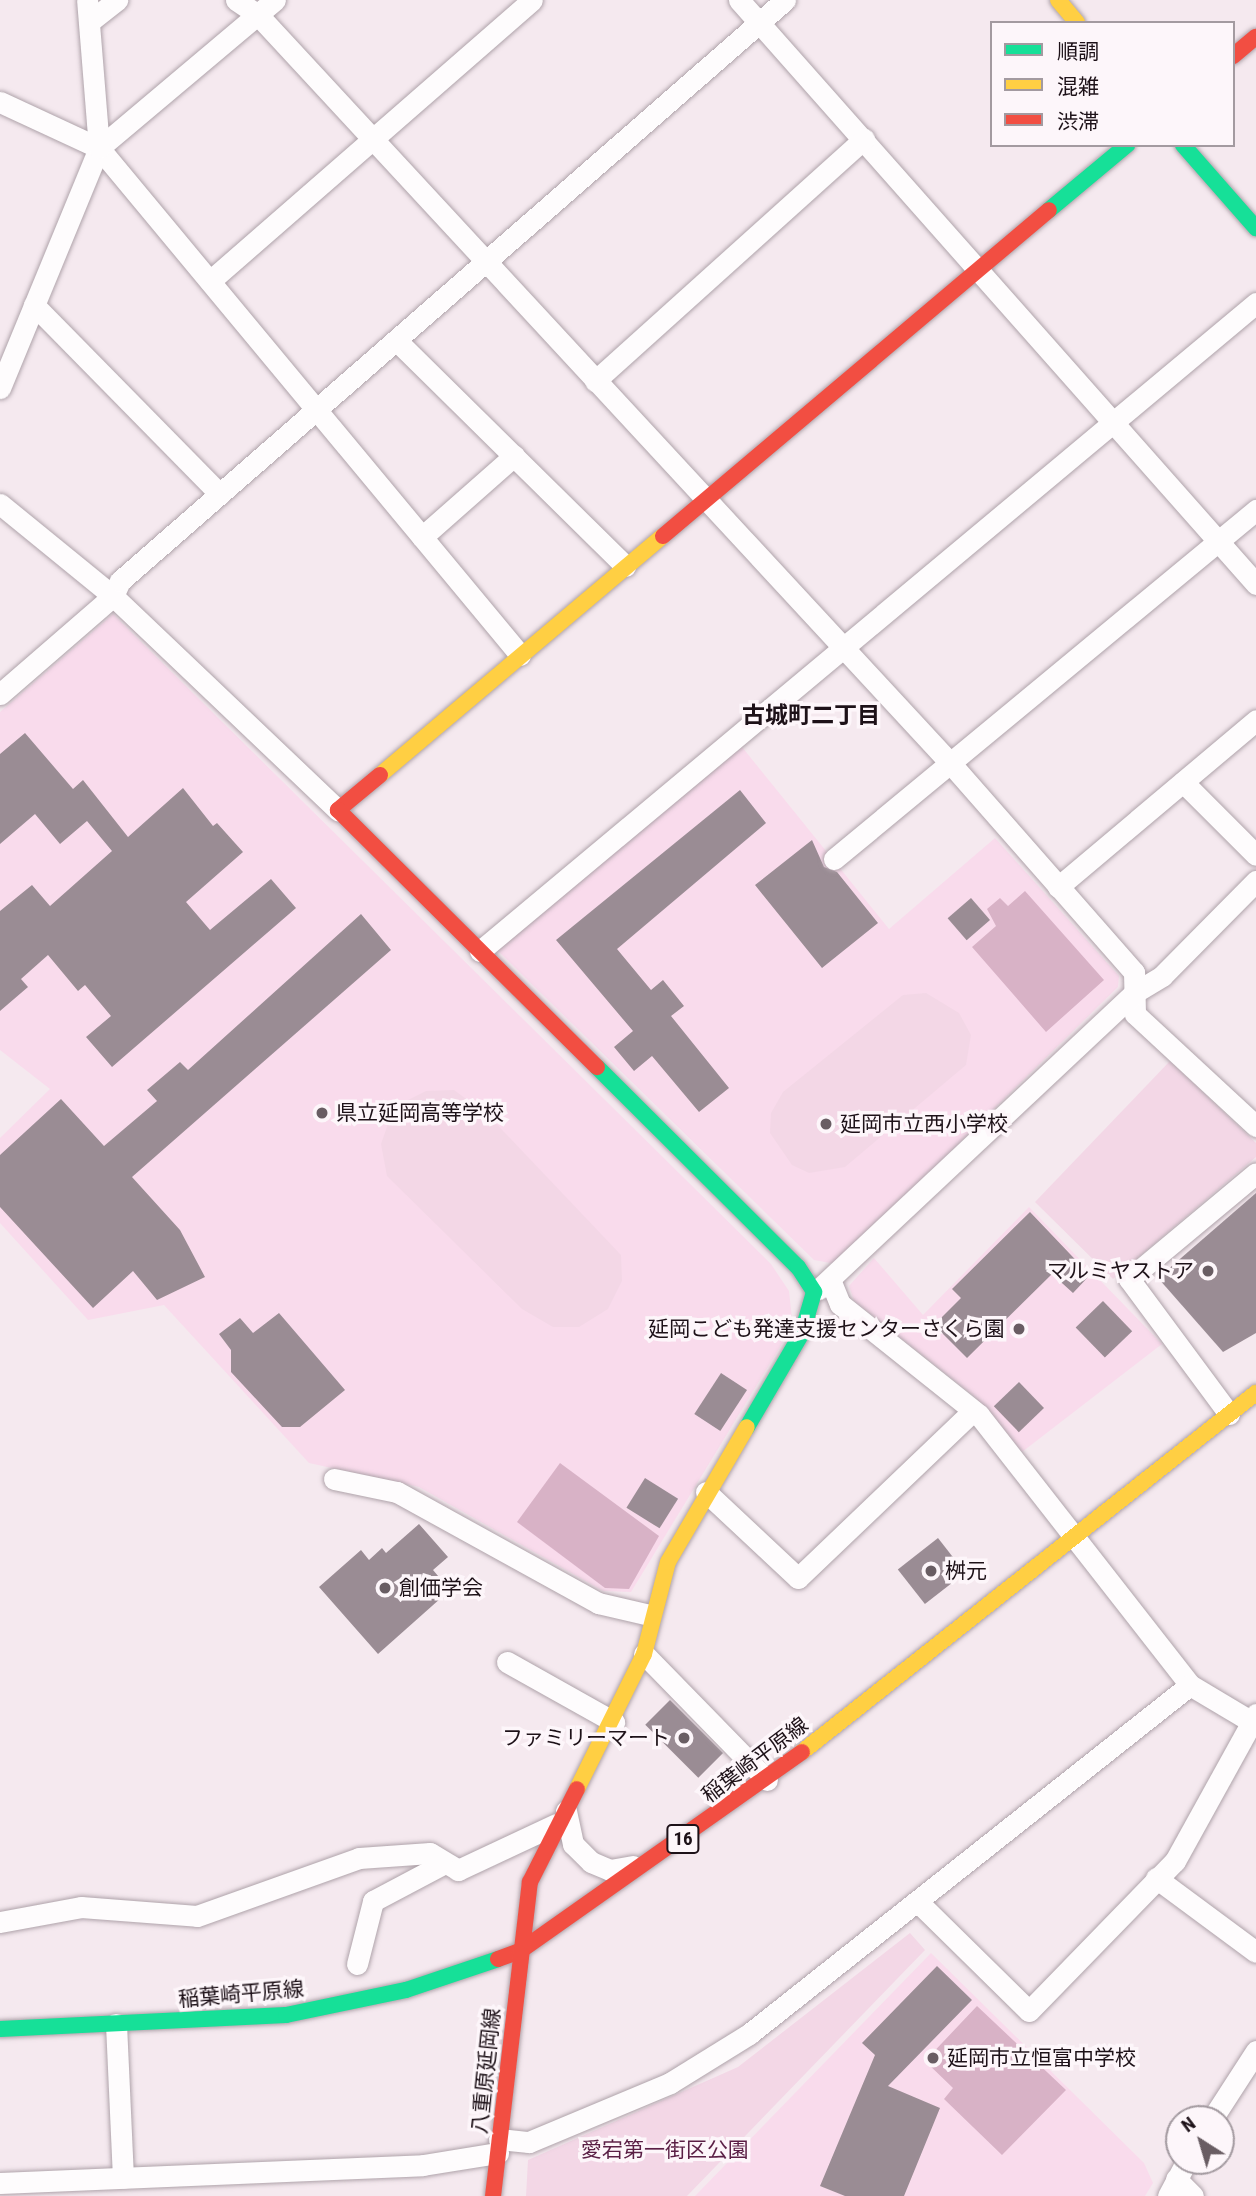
<!DOCTYPE html>
<html>
<head>
<meta charset="utf-8">
<style>
  body { margin:0 }
  #map { position:relative; width:1256px; height:2196px; overflow:hidden; background:#f5e9ef; font-family:"Roboto Condensed","Noto Sans JP",sans-serif }
  div>[style] { position:absolute }
  .built>* { inset:0; background:#f9dbec }
  .green>* { inset:0; background:#f3d7e6 }
  .water>* { inset:0; background:#d8b2c6 }
  .building>* { inset:0; background:#9a8c94; transform-origin:0 0 }
  .roads { filter:drop-shadow(0 0 2px #afa3aa) drop-shadow(0 0 2px #afa3aa) }
  .street>* { height:21px; margin:-10.5px; padding:0 10.5px; transform-origin:10.5px; border-radius:10.5px; background:#fefcfd }
  .fast>* { height:16px; margin:-8px; padding:0 8px; transform-origin:8px; border-radius:8px; background:#16e098 }
  .slow>* { height:16px; margin:-8px; padding:0 8px; transform-origin:8px; border-radius:8px; background:#ffcf43 }
  .jam>* { height:16px; margin:-8px; padding:0 8px; transform-origin:8px; border-radius:8px; background:#f24e42 }
  .dots>* { width:19px; height:19px; translate:-50% -50%; box-sizing:border-box; border:4px solid #fdf6fa; border-radius:50% }
  span { translate:-50% -50%; white-space:nowrap; text-align:center; line-height:1.15; -webkit-text-stroke:7px #fdf6fa; paint-order:stroke }
  .shield-label span { padding:2px 5px; background:#fdf6fa; border:2px solid; border-radius:5px; -webkit-text-stroke-width:0 }
  .shield-label { font-size:19px; color:#1d1118; font-weight:700 }
  .poi-label { font-size:21px; color:#1d1118 }
  .left { translate:0 -50%; text-align:left }
  .right { translate:-100% -50%; text-align:right }
  .street-label { font-size:21px; color:#1d1118 }
  .park-label { font-size:21px; color:#5a1f45 }
  .neighbourhood-label { font-size:23px; color:#1d1118; font-weight:700 }
  .legend { position:absolute; left:990px; top:21px; width:245px; height:126px; box-sizing:border-box; background:#fdf6fa; border:2px solid #a39aa0; margin:0; padding:9px 12px; list-style:none; font-size:21px; color:#1d1118 }
  .legend li { display:flex; align-items:center; gap:14px; height:35px }
  .legend b { width:35px; border:2px solid #a39aa0 }
  .north { position:absolute; left:1165px; top:2105px; width:70px; height:70px; box-sizing:border-box; background:#fdf6fa; border:2px solid #a39aa0; border-radius:50%; rotate:323deg; font-size:19px; font-weight:700; line-height:28px; text-align:center; color:#1d1118 }
  .north::after { content:''; display:block; margin:auto; width:24px; height:32px; background:#695d63; clip-path:polygon(50% 0,100% 100%,50% 72%,0 100%) }
</style>
</head>
<body>
<div id="map">
  <div class="built">
    <div style="clip-path:polygon(113px 614px,771px 1264px,789px 1291px,792px 1319px,783px 1342px,631px 1592px,603px 1591px,419px 1487px,309px 1463px,164px 1305px,88px 1320px,0 1223px,0 1138px,50px 1089px,0 1050px,0 712px)"></div>
    <div style="clip-path:polygon(742px 747px,889px 929px,995px 838px,1119px 976px,1118px 987px,836px 1264px,814px 1260px,497px 950px)"></div>
    <div style="clip-path:polygon(1029px 1207px,1162px 1344px,1022px 1452px,975px 1397px,854px 1301px,849px 1286px,874px 1258px,923px 1315px)"></div>
    <div style="clip-path:polygon(931px 1953px,1144px 2163px,1153px 2183px,1145px 2196px,695px 2196px)"></div>
  </div>
  <div class="green">
    <div style="clip-path:polygon(926px 993px,959px 1013px,971px 1035px,966px 1065px,845px 1167px,809px 1173px,792px 1165px,770px 1133px,771px 1113px,783px 1092px,903px 995px)"></div>
    <div style="clip-path:polygon(1170px 1061px,1256px 1143px,1256px 1157px,1113px 1279px,1035px 1202px)"></div>
    <div style="clip-path:polygon(454px 1090px,488px 1115px,621px 1255px,622px 1281px,608px 1309px,579px 1327px,553px 1327px,522px 1309px,387px 1176px,381px 1144px,394px 1107px,426px 1091px)"></div>
    <div style="clip-path:polygon(910px 1933px,925px 1950px,687px 2196px,526px 2196px,528px 2160px,738px 2067px)"></div>
  </div>
  <div class="water">
    <div style="clip-path:polygon(1025px 891px,1104px 980px,1046px 1032px,972px 947px,996px 926px,987px 909px,1000px 898px,1008px 906px)"></div>
    <div style="clip-path:polygon(560px 1463px,659px 1536px,629px 1589px,605px 1588px,517px 1522px)"></div>
    <div style="clip-path:polygon(977px 2006px,1066px 2090px,1002px 2155px,944px 2099px,953px 2088px,925px 2061px)"></div>
  </div>
  <div class="building">
    <div style="clip-path:polygon(25px 733px,73px 789px,83px 780px,128px 837px,183px 788px,213px 826px,217px 823px,243px 852px,186px 902px,210px 930px,271px 879px,296px 908px,112px 1067px,86px 1037px,111px 1016px,85px 985px,78px 991px,48px 955px,21px 979px,28px 987px,0 1011px,0 911px,32px 885px,50px 906px,112px 851px,87px 821px,60px 844px,35px 814px,0 844px,0 754px)"></div>
    <div style="clip-path:polygon(740px 790px,766px 823px,617px 949px,651px 990px,663px 980px,684px 1006px,671px 1016px,729px 1088px,699px 1112px,652px 1056px,634px 1071px,614px 1047px,633px 1031px,556px 940px)"></div>
    <div style="clip-path:polygon(812px 840px,824px 867px,837px 872px,878px 923px,822px 968px,755px 885px)"></div>
    <div style="left:971px;top:898px;width:29px;height:31px;rotate:49deg"></div>
    <div style="clip-path:polygon(361px 914px,391px 950px,132px 1177px,180px 1230px,205px 1277px,157px 1300px,133px 1271px,93px 1308px,0 1207px,0 1155px,61px 1099px,104px 1146px,157px 1101px,147px 1090px,180px 1062px,188px 1070px)"></div>
    <div style="clip-path:polygon(1256px 1193px,1256px 1333px,1223px 1352px,1158px 1278px)"></div>
    <div style="clip-path:polygon(1030px 1212px,1090px 1275px,1073px 1293px,1052px 1274px,967px 1358px,934px 1325px,961px 1298px,952px 1289px)"></div>
    <div style="left:1103px;top:1301px;width:42px;height:38px;rotate:46deg"></div>
    <div style="clip-path:polygon(279px 1313px,345px 1390px,300px 1427px,282px 1427px,231px 1372px,231px 1350px,219px 1334px,240px 1318px,253px 1333px)"></div>
    <div style="left:721px;top:1373px;width:31px;height:49px;rotate:33deg"></div>
    <div style="left:1019px;top:1382px;width:36px;height:35px;rotate:46deg"></div>
    <div style="left:645px;top:1478px;width:39px;height:35px;rotate:32deg"></div>
    <div style="clip-path:polygon(419px 1524px,448px 1557px,433px 1570px,450px 1590px,378px 1654px,319px 1587px,361px 1550px,369px 1560px,382px 1548px,386px 1553px)"></div>
    <div style="left:938px;top:1538px;width:44px;height:51px;rotate:52deg"></div>
    <div style="left:670px;top:1700px;width:75px;height:35px;rotate:45deg"></div>
    <div style="clip-path:polygon(937px 1966px,972px 2000px,888px 2086px,940px 2108px,904px 2196px,845px 2196px,820px 2186px,875px 2055px,862px 2043px)"></div>
  </div>
  <div class="roads">
    <div class="street">
      <div style="left:236px;top:0;width:27px;rotate:34deg"></div>
      <div style="left:258px;top:15px;width:1022px;rotate:47.22deg"></div>
      <div style="left:952px;top:765px;width:276px;rotate:48.7deg"></div>
      <div style="left:1134px;top:972px;width:42px;rotate:88.6deg"></div>
      <div style="left:1135px;top:1014px;width:165px;rotate:42.8deg"></div>
      <div style="left:739px;top:0;width:780px;rotate:48.48deg"></div>
      <div style="left:89px;top:22px;width:36px;rotate:-38deg"></div>
      <div style="left:0;top:102px;width:109px;rotate:24.9deg"></div>
      <div style="left:99px;top:148px;width:659px;rotate:50.29deg"></div>
      <div style="left:99px;top:148px;width:230px;rotate:-40.1deg"></div>
      <div style="left:210px;top:281px;width:427px;rotate:-41.1deg"></div>
      <div style="left:34px;top:305px;width:265px;rotate:45.5deg"></div>
      <div style="left:396px;top:340px;width:322px;rotate:44.6deg"></div>
      <div style="left:595px;top:381px;width:362px;rotate:-42deg"></div>
      <div style="left:0;top:388px;width:260px;rotate:-67.6deg"></div>
      <div style="left:99px;top:148px;width:148px;rotate:-94.6deg"></div>
      <div style="left:0;top:504px;width:146px;rotate:39.2deg"></div>
      <div style="left:113px;top:596px;width:311px;rotate:43.6deg"></div>
      <div style="left:422px;top:537px;width:123px;rotate:-41.4deg"></div>
      <div style="left:0;top:694px;width:150px;rotate:-40.9deg"></div>
      <div style="left:113px;top:596px;width:17px;rotate:-65deg"></div>
      <div style="left:120px;top:581px;width:883px;rotate:-41.14deg"></div>
      <div style="left:1183px;top:782px;width:103px;rotate:45deg"></div>
      <div style="left:834px;top:859px;width:548px;rotate:-39.59deg"></div>
      <div style="left:1058px;top:887px;width:259px;rotate:-40.1deg"></div>
      <div style="left:480px;top:951px;width:1011px;rotate:-39.86deg"></div>
      <div style="left:831px;top:1282px;width:24px;rotate:68deg"></div>
      <div style="left:840px;top:1304px;width:178px;rotate:38.6deg"></div>
      <div style="left:979px;top:1415px;width:343px;rotate:52deg"></div>
      <div style="left:1190px;top:1685px;width:72px;rotate:30.8deg"></div>
      <div style="left:819px;top:1289px;width:432px;rotate:-43.2deg"></div>
      <div style="left:1134px;top:993px;width:33px;rotate:-31deg"></div>
      <div style="left:1162px;top:976px;width:134px;rotate:-45.3deg"></div>
      <div style="left:1229px;top:1414px;width:168px;rotate:-126.5deg"></div>
      <div style="left:1129px;top:1279px;width:165px;rotate:-39.8deg"></div>
      <div style="left:334px;top:1479px;width:64px;rotate:11.7deg"></div>
      <div style="left:397px;top:1492px;width:230px;rotate:28.9deg"></div>
      <div style="left:598px;top:1603px;width:53px;rotate:13deg"></div>
      <div style="left:706px;top:1492px;width:126px;rotate:43.1deg"></div>
      <div style="left:798px;top:1578px;width:242px;rotate:-43.7deg"></div>
      <div style="left:644px;top:1654px;width:176px;rotate:45.7deg"></div>
      <div style="left:507px;top:1662px;width:123px;rotate:29.3deg"></div>
      <div style="left:566px;top:1811px;width:34px;rotate:78deg"></div>
      <div style="left:573px;top:1844px;width:25px;rotate:45deg"></div>
      <div style="left:591px;top:1862px;width:21px;rotate:23deg"></div>
      <div style="left:610px;top:1870px;width:23px;rotate:-10deg"></div>
      <div style="left:1156px;top:1878px;width:124px;rotate:36.5deg"></div>
      <div style="left:919px;top:1903px;width:154px;rotate:44.5deg"></div>
      <div style="left:1029px;top:2011px;width:209px;rotate:-45.8deg"></div>
      <div style="left:1175px;top:1861px;width:168px;rotate:-61.1deg"></div>
      <div style="left:0;top:1922px;width:82px;rotate:-10.5deg"></div>
      <div style="left:81px;top:1907px;width:116px;rotate:4.4deg"></div>
      <div style="left:197px;top:1916px;width:172px;rotate:-19.7deg"></div>
      <div style="left:359px;top:1858px;width:71px;rotate:-4deg"></div>
      <div style="left:430px;top:1853px;width:33px;rotate:31deg"></div>
      <div style="left:458px;top:1870px;width:108px;rotate:-25.1deg"></div>
      <div style="left:357px;top:1964px;width:65px;rotate:-75.7deg"></div>
      <div style="left:373px;top:1901px;width:77px;rotate:-27.9deg"></div>
      <div style="left:116px;top:2024px;width:154px;rotate:87.4deg"></div>
      <div style="left:1212px;top:2119px;width:81px;rotate:-57.1deg"></div>
      <div style="left:499px;top:2139px;width:30px;rotate:6deg"></div>
      <div style="left:529px;top:2142px;width:153px;rotate:-22.7deg"></div>
      <div style="left:670px;top:2083px;width:93px;rotate:-31.8deg"></div>
      <div style="left:749px;top:2034px;width:562px;rotate:-38.36deg"></div>
      <div style="left:1176px;top:2179px;width:24px;rotate:45deg"></div>
      <div style="left:0;top:2183px;width:423px;rotate:-2.4deg"></div>
      <div style="left:423px;top:2165px;width:76px;rotate:-9.1deg"></div>
      <div style="left:1168px;top:2196px;width:40px;rotate:-62deg"></div>
    </div>
    <div class="fast">
      <div style="left:1183px;top:145px;width:111px;rotate:48.7deg"></div>
      <div style="left:1049px;top:210px;width:102px;rotate:-39.8deg"></div>
      <div style="left:597px;top:1067px;width:284px;rotate:44.9deg"></div>
      <div style="left:798px;top:1267px;width:30px;rotate:57deg"></div>
      <div style="left:814px;top:1292px;width:43px;rotate:106.3deg"></div>
      <div style="left:802px;top:1333px;width:109px;rotate:120.3deg"></div>
      <div style="left:0;top:2029px;width:286px;rotate:-2.8deg"></div>
      <div style="left:286px;top:2015px;width:123px;rotate:-11.8deg"></div>
      <div style="left:406px;top:1990px;width:97px;rotate:-18.6deg"></div>
    </div>
    <div class="slow">
      <div style="left:1058px;top:0;width:30px;rotate:50deg"></div>
      <div style="left:380px;top:775px;width:370px;rotate:-40.2deg"></div>
      <div style="left:802px;top:1752px;width:579px;rotate:-38.34deg"></div>
      <div style="left:577px;top:1789px;width:151px;rotate:-63.6deg"></div>
      <div style="left:644px;top:1654px;width:95px;rotate:-75.4deg"></div>
      <div style="left:668px;top:1562px;width:156px;rotate:-59.7deg"></div>
    </div>
    <div class="jam">
      <div style="left:1233px;top:56px;width:30px;rotate:-40deg"></div>
      <div style="left:663px;top:536px;width:505px;rotate:-40.18deg"></div>
      <div style="left:380px;top:775px;width:55px;rotate:140.2deg"></div>
      <div style="left:338px;top:810px;width:365px;rotate:44.8deg"></div>
      <div style="left:498px;top:1959px;width:23px;rotate:-20deg"></div>
      <div style="left:520px;top:1951px;width:345px;rotate:-35.2deg"></div>
      <div style="left:493px;top:2196px;width:316px;rotate:-83.3deg"></div>
      <div style="left:530px;top:1882px;width:104px;rotate:-63.2deg"></div>
    </div>
  </div>
  <div class="dots">
    <div style="left:322px;top:1113px;background:#695d63"></div>
    <div style="left:826px;top:1124px;background:#695d63"></div>
    <div style="left:1208px;top:1271px;background:#695d63"></div>
    <div style="left:1019px;top:1329px;background:#695d63"></div>
    <div style="left:931px;top:1571px;background:#695d63"></div>
    <div style="left:385px;top:1588px;background:#695d63"></div>
    <div style="left:684px;top:1738px;background:#695d63"></div>
    <div style="left:933px;top:2058px;background:#695d63"></div>
  </div>
  <div class="shield-label">
    <span style="left:683px;top:1839px">16</span>
  </div>
  <div class="poi-label">
    <span class="left" style="left:336px;top:1113px">県立延岡高等学校</span>
    <span class="left" style="left:840px;top:1124px">延岡市立西小学校</span>
    <span class="right" style="left:1194px;top:1271px">マルミヤストア</span>
    <span class="right" style="left:1005px;top:1329px">延岡こども発達支援センターさくら園</span>
    <span class="left" style="left:945px;top:1571px">桝元</span>
    <span class="left" style="left:399px;top:1588px">創価学会</span>
    <span class="right" style="left:670px;top:1738px">ファミリーマート</span>
    <span class="left" style="left:947px;top:2058px">延岡市立恒富中学校</span>
  </div>
  <div class="street-label">
    <span style="left:755px;top:1760px;rotate:-37deg">稲葉崎平原線</span>
    <span style="left:241px;top:1994px;rotate:-5deg">稲葉崎平原線</span>
    <span style="left:486px;top:2071px;rotate:-84deg">八重原延岡線</span>
  </div>
  <div class="park-label">
    <span style="left:665px;top:2150px">愛宕第一街区公園</span>
  </div>
  <div class="neighbourhood-label">
    <span style="left:811px;top:716px">古城町二丁目</span>
  </div>
  <ul class="legend">
  <li><b style="height:9px;background:#16e098"></b>順調</li>
  <li><b style="height:9px;background:#ffcf43"></b>混雑</li>
  <li><b style="height:9px;background:#f24e42"></b>渋滞</li>
  </ul>
  <div class="north">N</div>
</div>
</body>
</html>
